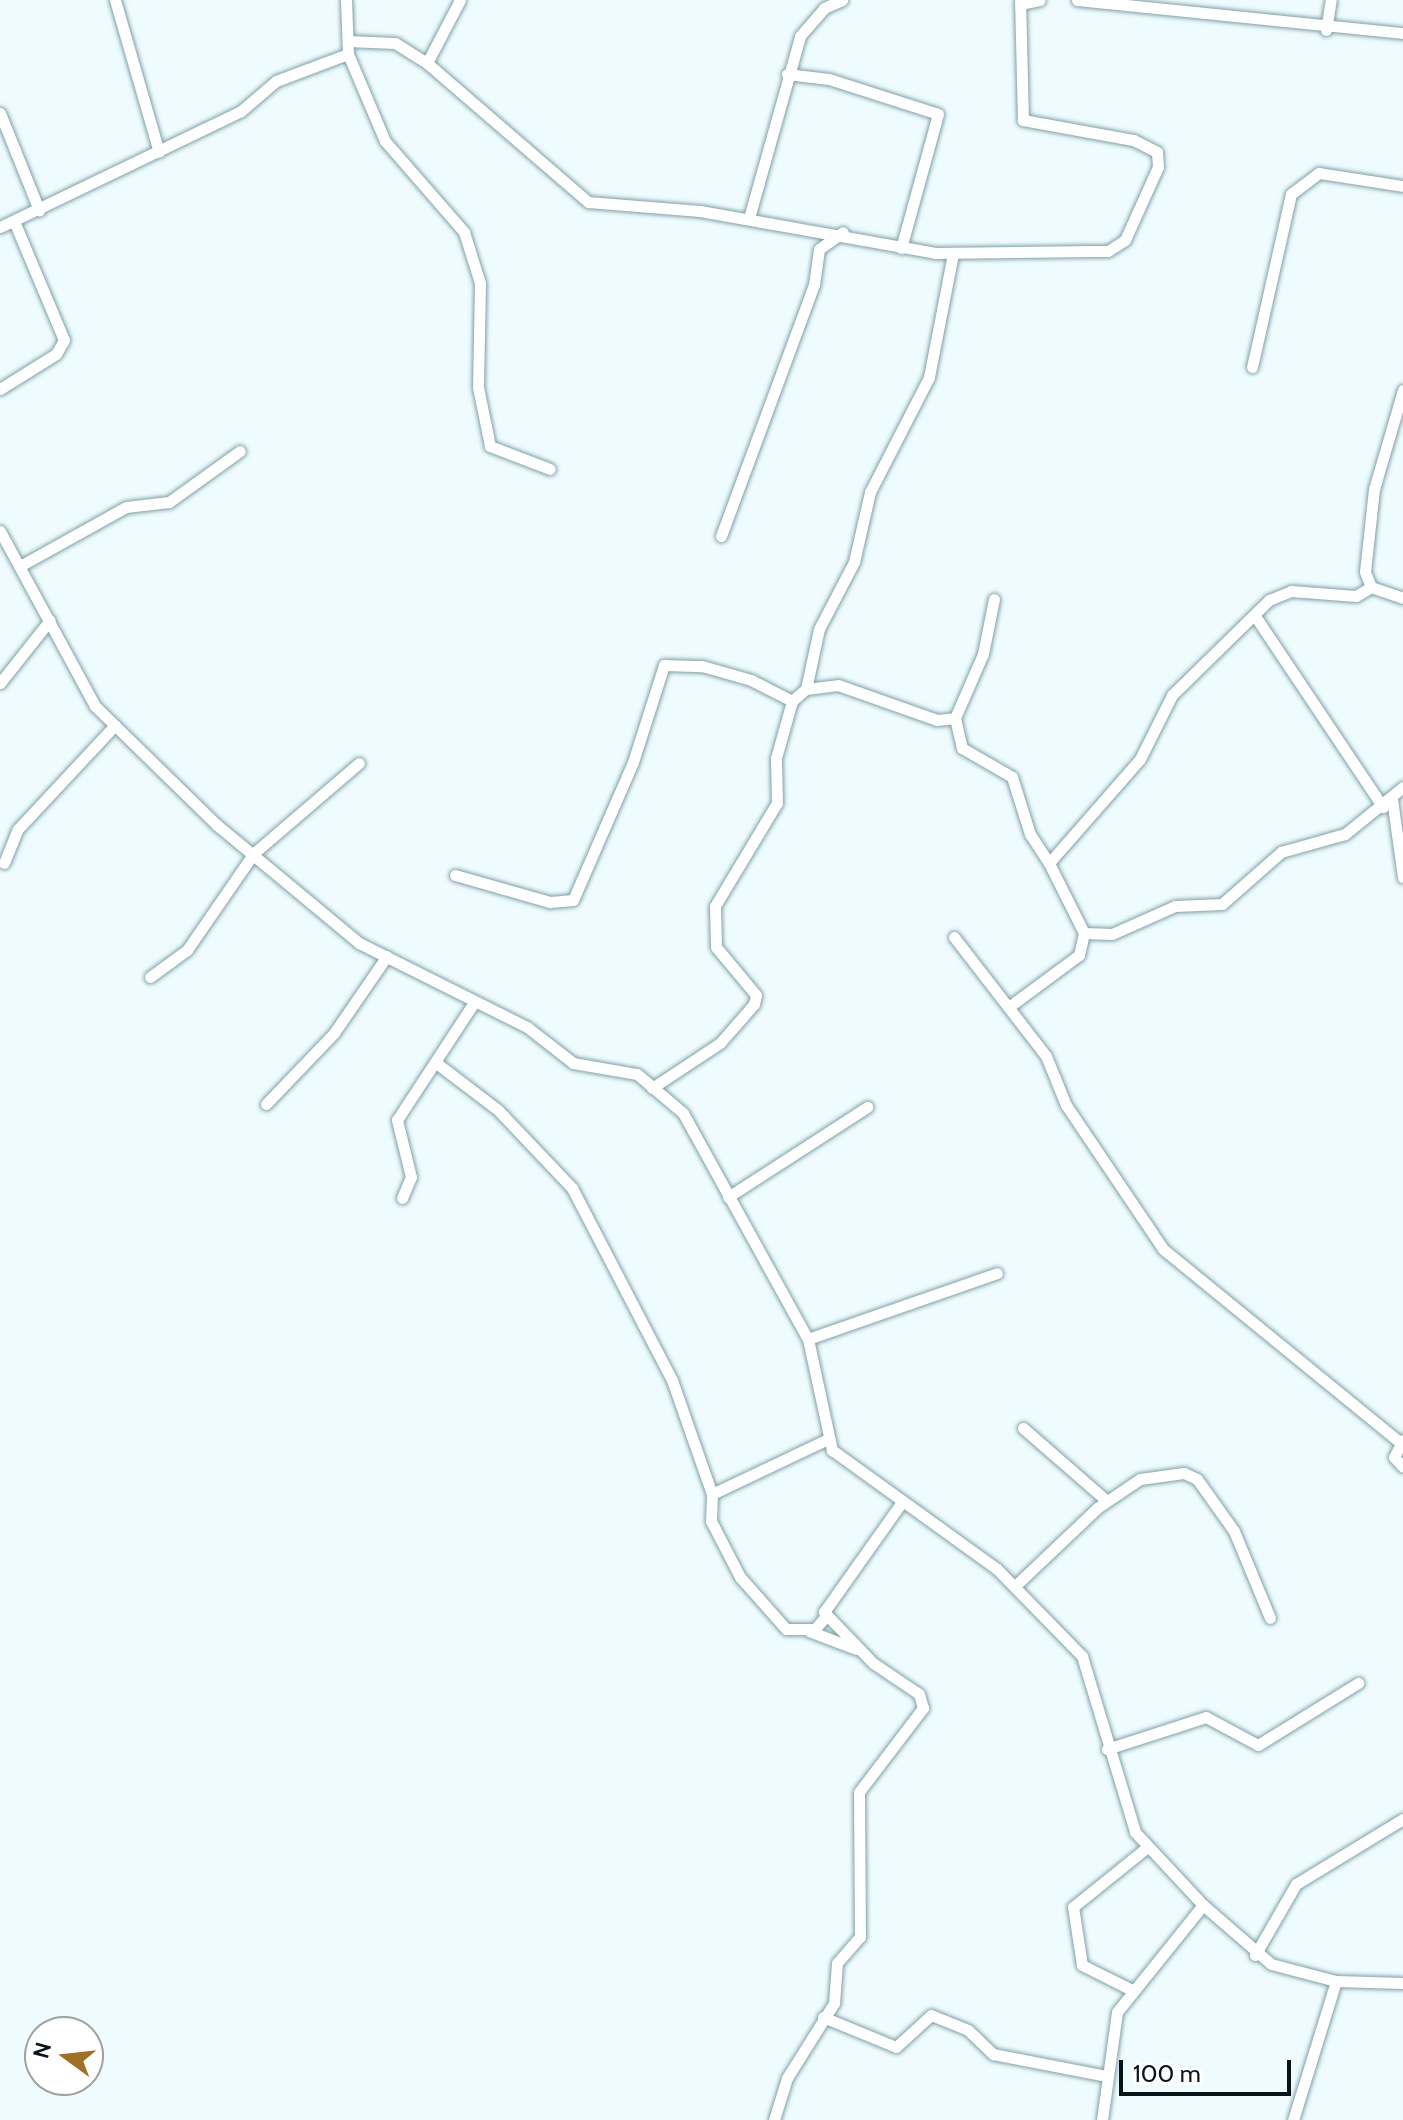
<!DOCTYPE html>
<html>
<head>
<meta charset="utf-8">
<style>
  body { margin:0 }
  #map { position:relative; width:1403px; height:2120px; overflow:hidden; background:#eefcff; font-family:Cabin,sans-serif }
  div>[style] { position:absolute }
  .roads { filter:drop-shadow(0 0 2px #80a0a7) drop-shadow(0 0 2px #80a0a7) }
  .minor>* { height:11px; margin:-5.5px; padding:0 5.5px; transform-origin:5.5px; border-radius:5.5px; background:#fff }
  span { translate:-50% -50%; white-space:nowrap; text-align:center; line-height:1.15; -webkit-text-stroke:8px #fff; paint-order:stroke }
  .north { position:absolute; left:24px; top:2016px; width:80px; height:80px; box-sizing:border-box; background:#fff; border:2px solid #9ca1a2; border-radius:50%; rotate:285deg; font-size:22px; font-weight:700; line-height:32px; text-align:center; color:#081417 }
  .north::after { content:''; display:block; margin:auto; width:28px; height:36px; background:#a16f25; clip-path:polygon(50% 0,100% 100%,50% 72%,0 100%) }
  .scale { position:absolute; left:1119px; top:2060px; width:172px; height:36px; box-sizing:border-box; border:4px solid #081417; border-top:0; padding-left:10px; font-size:24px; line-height:28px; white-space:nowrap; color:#081417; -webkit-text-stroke:6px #fff; paint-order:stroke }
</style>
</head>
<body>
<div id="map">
  <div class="roads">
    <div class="minor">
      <div style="left:115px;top:0;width:158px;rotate:73.9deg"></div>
      <div style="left:1077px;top:0;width:328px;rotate:5.8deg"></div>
      <div style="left:1020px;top:4px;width:20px;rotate:-11deg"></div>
      <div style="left:1326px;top:30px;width:30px;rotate:-81deg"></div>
      <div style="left:348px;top:41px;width:47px;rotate:2.4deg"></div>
      <div style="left:395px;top:43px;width:38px;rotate:32deg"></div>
      <div style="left:427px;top:63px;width:213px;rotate:40.8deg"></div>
      <div style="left:588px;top:202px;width:112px;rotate:4.6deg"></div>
      <div style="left:700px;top:211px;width:239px;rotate:10.1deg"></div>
      <div style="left:935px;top:253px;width:173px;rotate:-0.7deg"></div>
      <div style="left:1108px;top:251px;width:20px;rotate:-33deg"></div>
      <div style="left:1125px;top:240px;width:80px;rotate:-65.7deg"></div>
      <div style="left:1158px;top:167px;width:15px;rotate:-94deg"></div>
      <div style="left:1157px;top:152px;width:27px;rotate:-153deg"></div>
      <div style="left:1133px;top:140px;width:112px;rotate:-169.7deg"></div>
      <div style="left:1023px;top:120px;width:120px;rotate:-91.4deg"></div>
      <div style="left:348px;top:54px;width:95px;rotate:67deg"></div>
      <div style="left:385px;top:141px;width:121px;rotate:49deg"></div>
      <div style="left:464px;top:232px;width:53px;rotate:72.6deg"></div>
      <div style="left:480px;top:283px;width:104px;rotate:91.1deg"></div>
      <div style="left:478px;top:387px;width:60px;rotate:78.5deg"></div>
      <div style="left:490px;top:446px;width:64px;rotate:21deg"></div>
      <div style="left:427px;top:63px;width:71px;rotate:-62.4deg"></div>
      <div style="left:787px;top:74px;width:42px;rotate:6.8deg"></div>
      <div style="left:829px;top:79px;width:114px;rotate:17.8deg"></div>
      <div style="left:938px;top:114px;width:139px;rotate:105.4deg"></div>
      <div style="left:0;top:113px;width:105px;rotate:68.1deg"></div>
      <div style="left:749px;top:218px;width:189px;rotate:-74.3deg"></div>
      <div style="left:800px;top:36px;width:37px;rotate:-49deg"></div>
      <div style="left:824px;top:8px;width:20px;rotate:-24deg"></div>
      <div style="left:0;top:227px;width:267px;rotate:-25.7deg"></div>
      <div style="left:241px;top:111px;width:46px;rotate:-40.6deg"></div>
      <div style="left:276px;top:81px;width:77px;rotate:-20.6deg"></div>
      <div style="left:348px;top:54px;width:54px;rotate:-92.1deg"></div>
      <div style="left:1252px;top:367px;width:177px;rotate:-77.3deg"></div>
      <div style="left:1291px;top:194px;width:35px;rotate:-37deg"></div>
      <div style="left:1319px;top:173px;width:85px;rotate:8.8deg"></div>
      <div style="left:0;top:389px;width:66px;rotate:-32deg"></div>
      <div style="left:56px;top:354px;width:16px;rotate:-60deg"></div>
      <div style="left:64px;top:340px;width:129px;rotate:-112.8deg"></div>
      <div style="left:1403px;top:390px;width:103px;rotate:106.3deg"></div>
      <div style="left:1374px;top:489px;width:83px;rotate:96.2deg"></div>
      <div style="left:1365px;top:572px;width:16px;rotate:68deg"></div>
      <div style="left:1371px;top:587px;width:34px;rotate:19deg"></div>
      <div style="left:0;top:531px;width:199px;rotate:61.5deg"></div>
      <div style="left:95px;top:706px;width:170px;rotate:44.3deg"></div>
      <div style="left:217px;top:825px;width:185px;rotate:39.7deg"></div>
      <div style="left:359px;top:943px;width:188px;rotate:26.6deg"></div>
      <div style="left:527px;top:1027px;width:58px;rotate:38deg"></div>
      <div style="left:573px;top:1063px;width:65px;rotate:9.8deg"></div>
      <div style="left:637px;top:1074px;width:60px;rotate:40.3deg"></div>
      <div style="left:683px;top:1113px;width:258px;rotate:61.1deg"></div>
      <div style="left:808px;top:1339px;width:114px;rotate:77.8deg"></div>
      <div style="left:832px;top:1450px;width:203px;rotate:35.8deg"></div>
      <div style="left:997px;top:1569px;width:122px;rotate:45.7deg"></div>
      <div style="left:1082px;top:1656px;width:184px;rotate:73.2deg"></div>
      <div style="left:1135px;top:1832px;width:100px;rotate:47deg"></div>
      <div style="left:1203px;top:1905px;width:137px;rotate:128.8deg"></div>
      <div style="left:1117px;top:2012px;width:109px;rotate:97.9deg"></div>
      <div style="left:721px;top:536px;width:268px;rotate:-69.7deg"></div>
      <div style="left:814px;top:285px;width:36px;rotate:-82deg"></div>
      <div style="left:819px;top:249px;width:29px;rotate:-35deg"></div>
      <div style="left:20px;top:566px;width:121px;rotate:-29.1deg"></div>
      <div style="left:126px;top:507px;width:43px;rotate:-6.6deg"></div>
      <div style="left:169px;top:502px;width:87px;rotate:-35.7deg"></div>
      <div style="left:1255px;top:616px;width:230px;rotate:56.2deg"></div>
      <div style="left:0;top:683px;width:80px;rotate:-51.6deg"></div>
      <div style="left:806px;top:689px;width:32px;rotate:-7deg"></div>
      <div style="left:838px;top:685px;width:105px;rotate:19.5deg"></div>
      <div style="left:937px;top:720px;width:18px;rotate:-6deg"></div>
      <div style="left:955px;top:718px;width:70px;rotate:-66.4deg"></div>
      <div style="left:983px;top:654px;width:56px;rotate:-78.7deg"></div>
      <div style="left:955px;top:718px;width:31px;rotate:77deg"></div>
      <div style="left:962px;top:748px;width:58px;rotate:30.1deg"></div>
      <div style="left:1012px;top:777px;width:60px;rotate:72.5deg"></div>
      <div style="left:1030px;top:834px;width:35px;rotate:57deg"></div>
      <div style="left:1392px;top:799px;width:79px;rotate:82deg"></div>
      <div style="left:4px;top:863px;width:37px;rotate:-68deg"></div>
      <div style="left:18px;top:829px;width:142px;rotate:-47deg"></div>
      <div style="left:455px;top:875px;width:99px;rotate:15.9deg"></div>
      <div style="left:550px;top:902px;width:23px;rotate:-5deg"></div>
      <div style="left:573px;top:900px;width:150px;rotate:-66.5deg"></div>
      <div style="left:633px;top:762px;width:102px;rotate:-72.3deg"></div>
      <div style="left:664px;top:665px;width:38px;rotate:2deg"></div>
      <div style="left:702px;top:666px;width:51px;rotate:15.9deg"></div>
      <div style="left:751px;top:680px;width:46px;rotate:27.1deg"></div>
      <div style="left:792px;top:701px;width:18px;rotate:-41deg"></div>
      <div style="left:806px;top:689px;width:61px;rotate:-77.8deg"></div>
      <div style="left:819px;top:629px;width:76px;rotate:-62.4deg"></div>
      <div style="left:854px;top:562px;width:72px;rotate:-77.1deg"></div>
      <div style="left:870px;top:492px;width:129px;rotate:-62.8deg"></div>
      <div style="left:929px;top:377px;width:125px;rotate:-79deg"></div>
      <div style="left:1084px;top:933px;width:28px;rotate:2deg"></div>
      <div style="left:1112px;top:934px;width:69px;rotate:-24deg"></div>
      <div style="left:1175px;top:906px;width:47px;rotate:-2.4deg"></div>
      <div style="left:1222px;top:904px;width:79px;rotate:-41.4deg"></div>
      <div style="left:1281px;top:852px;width:66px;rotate:-15.7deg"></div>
      <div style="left:1345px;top:834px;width:75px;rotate:-39deg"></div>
      <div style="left:954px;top:937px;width:150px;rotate:52.3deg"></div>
      <div style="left:1046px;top:1056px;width:53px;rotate:67.8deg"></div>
      <div style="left:1066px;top:1105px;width:174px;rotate:56deg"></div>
      <div style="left:1163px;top:1249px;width:306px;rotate:39.2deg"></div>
      <div style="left:150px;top:977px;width:46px;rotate:-36.1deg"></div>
      <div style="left:187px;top:950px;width:118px;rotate:-55.4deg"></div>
      <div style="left:254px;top:853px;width:138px;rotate:-40.6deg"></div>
      <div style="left:1010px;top:1006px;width:86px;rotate:-36.5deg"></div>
      <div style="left:1079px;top:955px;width:23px;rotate:-77deg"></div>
      <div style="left:1084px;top:933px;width:78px;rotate:-116.6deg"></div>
      <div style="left:1049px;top:863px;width:138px;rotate:-48.8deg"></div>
      <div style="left:1140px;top:759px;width:72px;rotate:-63.4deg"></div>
      <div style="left:1172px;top:695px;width:136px;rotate:-44.4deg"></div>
      <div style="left:1269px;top:600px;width:24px;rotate:-22deg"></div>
      <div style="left:1291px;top:591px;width:65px;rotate:4.4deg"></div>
      <div style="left:1356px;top:596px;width:17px;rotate:-31deg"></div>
      <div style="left:435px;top:1062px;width:79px;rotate:37.3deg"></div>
      <div style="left:498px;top:1110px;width:108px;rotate:46.5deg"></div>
      <div style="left:572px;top:1188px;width:216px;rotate:62.5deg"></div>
      <div style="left:672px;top:1380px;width:121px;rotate:70.7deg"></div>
      <div style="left:712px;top:1494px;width:27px;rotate:92deg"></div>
      <div style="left:711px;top:1521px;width:63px;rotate:62.6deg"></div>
      <div style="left:740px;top:1577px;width:69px;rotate:48.5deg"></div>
      <div style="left:786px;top:1629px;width:29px"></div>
      <div style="left:815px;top:1629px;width:16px;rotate:-50deg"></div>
      <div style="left:652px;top:1088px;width:82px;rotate:-33.5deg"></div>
      <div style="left:720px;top:1043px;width:52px;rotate:-48.9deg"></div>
      <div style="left:754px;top:1004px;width:9px;rotate:-77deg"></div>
      <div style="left:756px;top:995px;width:62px;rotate:-129.8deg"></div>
      <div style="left:716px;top:947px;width:41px;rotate:-91.4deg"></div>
      <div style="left:715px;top:906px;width:120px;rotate:-59deg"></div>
      <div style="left:777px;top:803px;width:45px;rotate:-91.3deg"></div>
      <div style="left:776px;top:758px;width:59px;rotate:-74.3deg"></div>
      <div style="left:266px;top:1104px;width:98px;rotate:-46.2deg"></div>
      <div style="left:334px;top:1033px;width:93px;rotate:-55.5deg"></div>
      <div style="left:728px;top:1197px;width:166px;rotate:-32.9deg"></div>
      <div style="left:402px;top:1198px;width:23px;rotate:-67deg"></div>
      <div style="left:411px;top:1177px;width:59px;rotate:-103.8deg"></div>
      <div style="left:397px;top:1120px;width:139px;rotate:-56.8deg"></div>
      <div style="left:808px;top:1339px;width:200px;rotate:-19.2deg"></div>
      <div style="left:1023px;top:1428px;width:111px;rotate:41deg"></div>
      <div style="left:1403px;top:1440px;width:19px;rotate:118deg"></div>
      <div style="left:1394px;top:1457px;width:13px;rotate:48deg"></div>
      <div style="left:712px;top:1494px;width:128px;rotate:-25.4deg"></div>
      <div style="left:1016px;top:1585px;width:112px;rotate:-43.5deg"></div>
      <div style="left:1097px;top:1508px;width:52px;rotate:-34deg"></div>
      <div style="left:1140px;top:1479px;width:44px;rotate:-7.8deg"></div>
      <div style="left:1184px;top:1473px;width:14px;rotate:25deg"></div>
      <div style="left:1197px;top:1479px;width:64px;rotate:54.6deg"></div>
      <div style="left:1234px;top:1531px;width:94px;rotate:67.5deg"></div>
      <div style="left:809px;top:1631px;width:50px;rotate:21deg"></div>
      <div style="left:1107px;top:1749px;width:104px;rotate:-17.9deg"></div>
      <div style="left:1206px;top:1717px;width:59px;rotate:28.3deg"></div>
      <div style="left:1258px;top:1745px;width:118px;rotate:-31.8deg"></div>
      <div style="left:1203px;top:1905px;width:90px;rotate:40.9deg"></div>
      <div style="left:1271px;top:1964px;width:67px;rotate:14.7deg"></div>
      <div style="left:1336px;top:1981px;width:67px;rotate:1.7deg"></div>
      <div style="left:1255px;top:1955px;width:82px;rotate:-60deg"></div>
      <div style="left:1296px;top:1884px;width:125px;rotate:-31.3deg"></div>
      <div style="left:1130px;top:1989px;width:54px;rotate:-153.4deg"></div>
      <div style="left:1082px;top:1965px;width:59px;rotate:-98.8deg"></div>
      <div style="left:1073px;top:1907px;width:94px;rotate:-38.9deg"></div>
      <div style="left:823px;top:2017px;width:79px;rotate:22.3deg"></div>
      <div style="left:896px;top:2047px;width:47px;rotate:-42.4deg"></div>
      <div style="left:931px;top:2015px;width:40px;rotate:22deg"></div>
      <div style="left:968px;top:2030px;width:35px;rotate:44deg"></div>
      <div style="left:993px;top:2054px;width:115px;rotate:11deg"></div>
      <div style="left:774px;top:2120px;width:44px;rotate:-72.8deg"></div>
      <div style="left:787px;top:2078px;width:89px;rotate:-57.9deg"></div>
      <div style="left:834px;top:2003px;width:40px;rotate:-85.7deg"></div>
      <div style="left:837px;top:1963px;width:35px;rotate:-49deg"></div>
      <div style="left:860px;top:1937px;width:145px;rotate:-90.4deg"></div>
      <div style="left:859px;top:1792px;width:106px;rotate:-52.7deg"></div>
      <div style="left:923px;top:1708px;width:15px;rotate:-106deg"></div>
      <div style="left:919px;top:1694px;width:55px;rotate:-146deg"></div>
      <div style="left:873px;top:1663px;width:71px;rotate:-133.9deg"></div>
      <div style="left:824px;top:1612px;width:135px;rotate:-54.7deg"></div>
      <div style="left:1293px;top:2120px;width:145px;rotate:-72.8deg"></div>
    </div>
  </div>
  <div class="north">N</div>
  <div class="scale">100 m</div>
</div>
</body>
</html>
